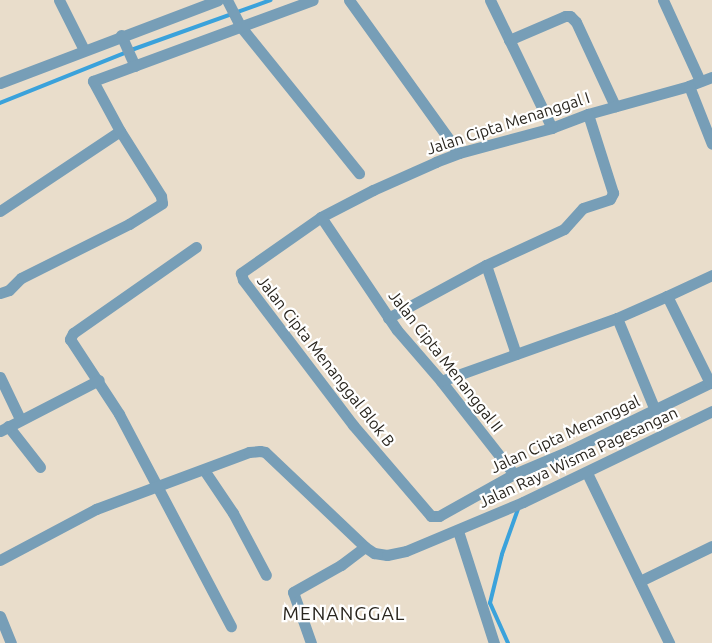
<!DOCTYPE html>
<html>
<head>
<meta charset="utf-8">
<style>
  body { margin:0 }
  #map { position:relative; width:712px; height:643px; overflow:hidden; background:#e9ddcb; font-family:Ubuntu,sans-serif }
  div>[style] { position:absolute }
  .stream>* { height:4px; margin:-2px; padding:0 2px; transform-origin:2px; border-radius:2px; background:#3ba2db }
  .street>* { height:11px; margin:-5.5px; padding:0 5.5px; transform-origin:5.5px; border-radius:5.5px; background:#779eb7 }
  span { translate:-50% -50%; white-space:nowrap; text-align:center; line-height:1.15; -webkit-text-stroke:4.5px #fff; paint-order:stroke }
  .street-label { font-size:16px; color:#29251e }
  .quarter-label { font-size:19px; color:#29251e; letter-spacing:1px }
</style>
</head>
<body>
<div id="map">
  <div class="stream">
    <div style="left:0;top:103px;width:144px;rotate:-21.9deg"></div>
    <div style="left:134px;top:49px;width:145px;rotate:-19.7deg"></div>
    <div style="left:508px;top:643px;width:44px;rotate:-114.2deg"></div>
    <div style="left:490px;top:603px;width:50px;rotate:-76.2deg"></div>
    <div style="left:502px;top:554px;width:48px;rotate:-70.4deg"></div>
  </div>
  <div class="street">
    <div style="left:59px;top:0;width:56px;rotate:63.4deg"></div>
    <div style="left:227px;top:0;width:30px;rotate:63deg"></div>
    <div style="left:241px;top:27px;width:188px;rotate:51.1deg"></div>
    <div style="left:349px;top:0;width:188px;rotate:54.3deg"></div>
    <div style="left:490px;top:0;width:142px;rotate:64.2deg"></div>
    <div style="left:663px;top:0;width:89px;rotate:65.4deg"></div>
    <div style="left:121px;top:35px;width:34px;rotate:66deg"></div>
    <div style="left:509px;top:40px;width:61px;rotate:-23.2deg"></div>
    <div style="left:565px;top:16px;width:5px"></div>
    <div style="left:570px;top:16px;width:8px;rotate:45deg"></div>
    <div style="left:576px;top:22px;width:93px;rotate:65.1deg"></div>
    <div style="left:712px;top:77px;width:25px;rotate:159deg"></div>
    <div style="left:689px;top:86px;width:105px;rotate:164.5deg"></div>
    <div style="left:588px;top:114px;width:39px;rotate:159deg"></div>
    <div style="left:552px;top:128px;width:96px;rotate:165deg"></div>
    <div style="left:459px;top:153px;width:25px;rotate:159deg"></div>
    <div style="left:436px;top:162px;width:69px;rotate:156deg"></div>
    <div style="left:373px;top:190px;width:59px;rotate:152.6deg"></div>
    <div style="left:321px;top:217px;width:98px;rotate:145deg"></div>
    <div style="left:241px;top:273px;width:7px;rotate:74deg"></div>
    <div style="left:243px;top:280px;width:182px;rotate:52.8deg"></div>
    <div style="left:353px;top:425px;width:120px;rotate:49.4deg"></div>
    <div style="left:431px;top:516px;width:8px"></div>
    <div style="left:439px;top:516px;width:86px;rotate:-29.2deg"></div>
    <div style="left:514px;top:474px;width:60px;rotate:-22.7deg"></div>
    <div style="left:569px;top:451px;width:159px;rotate:-25.8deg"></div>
    <div style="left:0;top:83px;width:233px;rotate:-20.8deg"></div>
    <div style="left:689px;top:86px;width:62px;rotate:68.4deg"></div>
    <div style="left:0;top:211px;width:144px;rotate:-33.7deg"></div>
    <div style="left:321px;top:217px;width:136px;rotate:56.1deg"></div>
    <div style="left:397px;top:330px;width:67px;rotate:49.2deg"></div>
    <div style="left:441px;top:381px;width:118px;rotate:51.9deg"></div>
    <div style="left:196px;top:247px;width:150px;rotate:145deg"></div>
    <div style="left:73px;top:333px;width:7px;rotate:117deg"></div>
    <div style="left:70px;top:339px;width:90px;rotate:56.8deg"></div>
    <div style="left:119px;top:414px;width:240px;rotate:62.2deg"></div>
    <div style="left:486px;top:265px;width:94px;rotate:71.4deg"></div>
    <div style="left:0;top:293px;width:9px;rotate:-18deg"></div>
    <div style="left:9px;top:290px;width:17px;rotate:-45deg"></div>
    <div style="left:21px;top:278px;width:121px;rotate:-26.6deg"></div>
    <div style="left:129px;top:224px;width:39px;rotate:-32deg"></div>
    <div style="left:162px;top:203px;width:7px;rotate:-98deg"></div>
    <div style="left:161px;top:196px;width:77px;rotate:-122.2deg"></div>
    <div style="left:120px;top:131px;width:57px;rotate:-118.4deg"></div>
    <div style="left:93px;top:81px;width:234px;rotate:-20.2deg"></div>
    <div style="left:388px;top:318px;width:111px;rotate:-28.4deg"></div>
    <div style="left:486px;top:265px;width:86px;rotate:-24.8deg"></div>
    <div style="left:564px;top:229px;width:28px;rotate:-48deg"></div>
    <div style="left:583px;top:208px;width:28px;rotate:-18deg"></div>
    <div style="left:610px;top:199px;width:7px;rotate:-63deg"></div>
    <div style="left:613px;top:193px;width:83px;rotate:-107.6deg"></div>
    <div style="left:617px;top:318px;width:100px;rotate:67.6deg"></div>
    <div style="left:0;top:377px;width:47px;rotate:64.5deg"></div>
    <div style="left:441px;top:381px;width:187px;rotate:-19.7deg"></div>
    <div style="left:617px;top:318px;width:55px;rotate:-23.7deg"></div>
    <div style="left:710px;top:383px;width:97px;rotate:-116.3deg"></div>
    <div style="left:667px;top:296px;width:50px;rotate:-25deg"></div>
    <div style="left:8px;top:426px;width:52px;rotate:52deg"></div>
    <div style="left:0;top:431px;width:111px;rotate:-27.3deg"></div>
    <div style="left:204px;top:470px;width:52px;rotate:56deg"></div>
    <div style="left:233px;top:513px;width:70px;rotate:62deg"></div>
    <div style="left:587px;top:473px;width:189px;rotate:64.2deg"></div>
    <div style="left:458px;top:531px;width:118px;rotate:72.2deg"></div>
    <div style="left:0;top:560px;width:109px;rotate:-28deg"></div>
    <div style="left:96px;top:509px;width:163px;rotate:-20.4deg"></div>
    <div style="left:249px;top:452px;width:11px;rotate:-5deg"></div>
    <div style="left:260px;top:451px;width:5px;rotate:11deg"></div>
    <div style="left:265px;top:452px;width:138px;rotate:43.5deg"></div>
    <div style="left:365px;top:547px;width:11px;rotate:34deg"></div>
    <div style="left:374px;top:553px;width:13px;rotate:9deg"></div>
    <div style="left:387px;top:555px;width:19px;rotate:-12deg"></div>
    <div style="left:406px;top:551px;width:127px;rotate:-22.7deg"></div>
    <div style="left:523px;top:502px;width:210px;rotate:-25.7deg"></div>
    <div style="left:640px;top:581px;width:80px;rotate:-25.9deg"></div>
    <div style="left:0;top:616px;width:29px;rotate:68deg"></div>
    <div style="left:311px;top:643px;width:54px;rotate:-109.4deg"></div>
    <div style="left:293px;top:592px;width:55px;rotate:-29.4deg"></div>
    <div style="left:341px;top:565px;width:30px;rotate:-37deg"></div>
  </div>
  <div class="street-label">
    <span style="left:508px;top:123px;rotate:-18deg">Jalan Cipta Menanggal I</span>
    <span style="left:326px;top:361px;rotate:52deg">Jalan Cipta Menanggal Blok B</span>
    <span style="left:446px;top:361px;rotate:52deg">Jalan Cipta Menanggal II</span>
    <span style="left:565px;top:434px;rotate:-25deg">Jalan Cipta Menanggal</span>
    <span style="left:578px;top:457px;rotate:-25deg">Jalan Raya Wisma Pagesangan</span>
  </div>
  <div class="quarter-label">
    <span style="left:344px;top:614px">MENANGGAL</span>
  </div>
</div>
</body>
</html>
